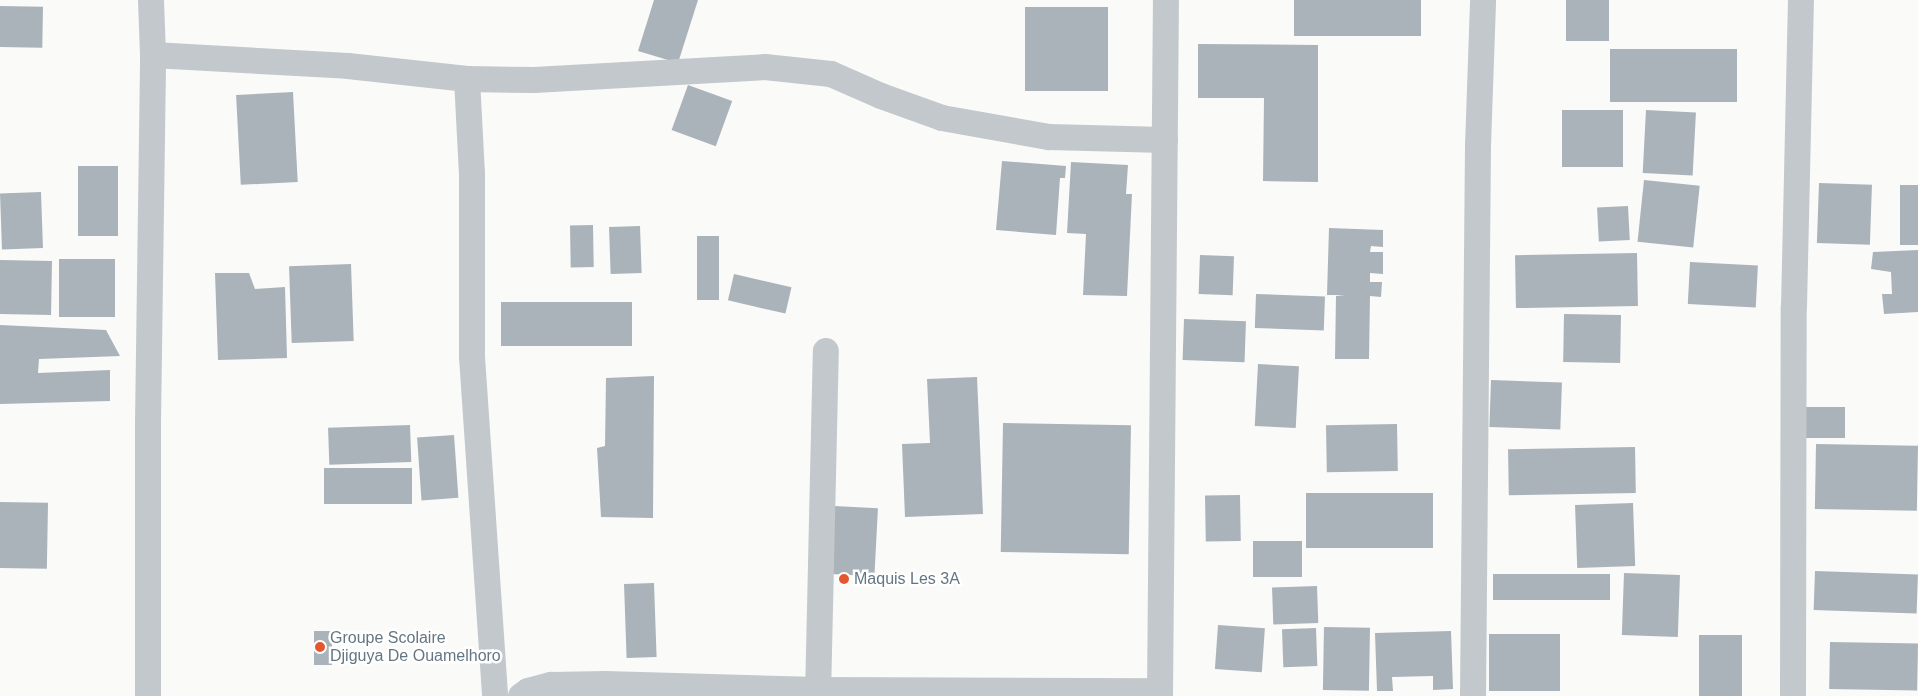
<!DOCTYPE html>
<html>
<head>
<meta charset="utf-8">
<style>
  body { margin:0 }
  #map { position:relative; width:1918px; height:696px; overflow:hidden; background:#fafaf8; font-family:Helvetica,sans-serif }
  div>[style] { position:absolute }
  .building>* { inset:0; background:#aab3b9; transform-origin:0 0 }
  .street>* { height:26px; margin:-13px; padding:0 13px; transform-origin:13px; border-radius:13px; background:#c3c8cc }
  .dots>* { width:14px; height:14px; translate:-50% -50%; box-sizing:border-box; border:2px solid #fff; border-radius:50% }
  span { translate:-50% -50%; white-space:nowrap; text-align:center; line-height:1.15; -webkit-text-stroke:5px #fff; paint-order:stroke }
  .poi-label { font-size:16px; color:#657683 }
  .left { translate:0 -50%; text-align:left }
</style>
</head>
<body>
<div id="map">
  <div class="building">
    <div style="clip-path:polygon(654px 0,698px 0,678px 63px,638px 51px)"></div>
    <div style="left:1294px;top:0;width:127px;height:36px"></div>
    <div style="left:1566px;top:0;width:43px;height:41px"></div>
    <div style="left:0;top:6px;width:43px;height:41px;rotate:1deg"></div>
    <div style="left:1025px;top:7px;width:83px;height:84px"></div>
    <div style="clip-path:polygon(1198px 44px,1318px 45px,1318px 182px,1263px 181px,1264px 98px,1198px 98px)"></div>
    <div style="left:1610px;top:49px;width:127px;height:53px"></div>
    <div style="left:688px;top:85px;width:47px;height:48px;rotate:20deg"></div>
    <div style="left:293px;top:92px;width:90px;height:57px;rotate:87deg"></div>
    <div style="left:1562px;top:110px;width:61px;height:57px"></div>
    <div style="left:1646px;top:110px;width:50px;height:63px;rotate:3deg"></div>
    <div style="clip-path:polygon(1002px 161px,1066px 166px,1065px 178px,1060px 178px,1056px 235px,996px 230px)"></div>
    <div style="clip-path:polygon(1071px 162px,1128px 165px,1126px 194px,1132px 194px,1127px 296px,1083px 295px,1086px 234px,1067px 233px)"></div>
    <div style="left:78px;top:166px;width:40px;height:70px"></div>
    <div style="left:1644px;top:180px;width:56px;height:62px;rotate:6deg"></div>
    <div style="left:1819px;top:183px;width:53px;height:60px;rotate:2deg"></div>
    <div style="left:1918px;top:185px;width:60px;height:18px;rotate:90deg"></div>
    <div style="left:41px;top:192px;width:56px;height:41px;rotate:88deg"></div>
    <div style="left:1628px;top:206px;width:34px;height:31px;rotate:87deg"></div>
    <div style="left:593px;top:225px;width:42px;height:23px;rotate:89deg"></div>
    <div style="left:640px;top:226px;width:47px;height:31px;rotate:88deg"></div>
    <div style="clip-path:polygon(1329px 228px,1383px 230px,1383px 247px,1371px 246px,1370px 252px,1383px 252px,1383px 274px,1370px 273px,1370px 282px,1382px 282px,1381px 297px,1370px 296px,1369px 359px,1335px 359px,1336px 296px,1345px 295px,1327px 295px)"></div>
    <div style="left:697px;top:236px;width:22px;height:64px"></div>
    <div style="clip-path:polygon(1918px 250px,1918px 312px,1884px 314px,1882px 294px,1892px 294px,1891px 272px,1871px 269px,1873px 252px)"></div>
    <div style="left:1637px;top:253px;width:53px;height:122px;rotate:89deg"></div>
    <div style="left:1200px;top:255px;width:34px;height:39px;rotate:2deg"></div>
    <div style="left:59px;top:259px;width:56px;height:58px"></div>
    <div style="left:0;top:260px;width:52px;height:54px;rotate:1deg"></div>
    <div style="left:1690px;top:262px;width:68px;height:42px;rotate:3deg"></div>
    <div style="left:351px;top:264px;width:77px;height:62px;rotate:88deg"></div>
    <div style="clip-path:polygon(215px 273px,249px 273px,255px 289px,285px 287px,287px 358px,218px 360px)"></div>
    <div style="left:734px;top:274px;width:59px;height:27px;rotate:13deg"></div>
    <div style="left:1256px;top:294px;width:69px;height:34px;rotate:2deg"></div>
    <div style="left:501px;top:302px;width:131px;height:44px"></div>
    <div style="left:1564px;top:314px;width:57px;height:48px;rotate:1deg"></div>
    <div style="left:1184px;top:319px;width:62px;height:41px;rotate:2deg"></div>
    <div style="clip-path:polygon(0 325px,106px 330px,120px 356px,39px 359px,38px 373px,110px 370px,110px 401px,0 404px)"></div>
    <div style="left:1258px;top:364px;width:41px;height:62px;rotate:3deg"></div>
    <div style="clip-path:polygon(654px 376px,653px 518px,601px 517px,597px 448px,605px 446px,606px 378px)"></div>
    <div style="clip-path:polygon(977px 377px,983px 514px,905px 517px,902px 444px,930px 443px,927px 379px)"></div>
    <div style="left:1491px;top:380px;width:71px;height:47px;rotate:2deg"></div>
    <div style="left:1801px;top:407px;width:44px;height:31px"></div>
    <div style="left:1003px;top:423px;width:128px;height:129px;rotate:1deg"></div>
    <div style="left:1397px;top:424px;width:47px;height:71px;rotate:89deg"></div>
    <div style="left:410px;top:425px;width:37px;height:82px;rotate:88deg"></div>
    <div style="left:454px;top:435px;width:63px;height:37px;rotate:86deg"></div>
    <div style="left:1816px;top:444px;width:102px;height:65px;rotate:1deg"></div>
    <div style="left:1635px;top:447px;width:46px;height:127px;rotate:89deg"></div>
    <div style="left:324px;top:468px;width:88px;height:36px"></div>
    <div style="left:1306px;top:493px;width:127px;height:55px"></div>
    <div style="left:1240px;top:495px;width:46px;height:35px;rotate:89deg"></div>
    <div style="left:0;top:502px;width:48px;height:66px;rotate:1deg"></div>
    <div style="left:1633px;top:503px;width:63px;height:58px;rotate:88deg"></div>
    <div style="left:834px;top:506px;width:44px;height:68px;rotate:3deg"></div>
    <div style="left:1302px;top:541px;width:36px;height:49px;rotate:90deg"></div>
    <div style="left:1815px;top:571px;width:103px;height:39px;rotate:2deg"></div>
    <div style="left:1624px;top:573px;width:56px;height:62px;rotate:2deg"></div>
    <div style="left:1493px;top:574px;width:117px;height:26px"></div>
    <div style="left:654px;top:583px;width:74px;height:30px;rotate:88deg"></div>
    <div style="left:1317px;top:586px;width:37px;height:45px;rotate:88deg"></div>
    <div style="left:1218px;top:625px;width:47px;height:44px;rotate:4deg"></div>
    <div style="left:1324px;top:627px;width:46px;height:63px;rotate:1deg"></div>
    <div style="left:1316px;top:628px;width:38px;height:34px;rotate:88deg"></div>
    <div style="left:314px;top:631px;width:18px;height:34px"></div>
    <div style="clip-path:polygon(1451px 631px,1453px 689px,1433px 690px,1433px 676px,1392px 677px,1393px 691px,1377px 691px,1375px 633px)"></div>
    <div style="left:1560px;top:634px;width:57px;height:71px;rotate:90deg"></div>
    <div style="left:1699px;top:635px;width:43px;height:61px"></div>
    <div style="left:1830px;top:642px;width:88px;height:47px;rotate:1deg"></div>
  </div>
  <div class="street">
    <div style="left:153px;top:55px;width:195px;rotate:3.2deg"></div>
    <div style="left:348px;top:66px;width:120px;rotate:6.2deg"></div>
    <div style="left:467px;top:79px;width:67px;rotate:0.9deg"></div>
    <div style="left:534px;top:80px;width:231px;rotate:-3.2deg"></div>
    <div style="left:765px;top:67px;width:66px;rotate:6.1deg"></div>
    <div style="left:831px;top:74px;width:55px;rotate:23.7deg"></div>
    <div style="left:881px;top:96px;width:65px;rotate:19.8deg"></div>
    <div style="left:942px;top:118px;width:109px;rotate:10.1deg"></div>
    <div style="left:1049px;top:137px;width:116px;rotate:1.5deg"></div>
    <div style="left:467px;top:79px;width:94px;rotate:87deg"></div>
    <div style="left:472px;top:173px;width:184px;rotate:90deg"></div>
    <div style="left:472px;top:357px;width:340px;rotate:86.1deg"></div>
    <div style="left:148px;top:696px;width:273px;rotate:-90deg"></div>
    <div style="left:148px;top:423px;width:368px;rotate:-89.2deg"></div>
    <div style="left:153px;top:55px;width:55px;rotate:-92.1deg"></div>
    <div style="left:521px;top:696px;width:9px;rotate:-36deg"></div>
    <div style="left:528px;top:691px;width:24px;rotate:-15deg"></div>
    <div style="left:551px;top:685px;width:54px;rotate:-1.1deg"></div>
    <div style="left:605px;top:684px;width:213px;rotate:1.6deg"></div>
    <div style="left:818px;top:690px;width:342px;rotate:0.2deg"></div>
    <div style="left:818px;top:696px;width:345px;rotate:-88.7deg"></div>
    <div style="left:1160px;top:696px;width:696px;rotate:-89.51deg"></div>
    <div style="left:1473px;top:696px;width:550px;rotate:-89.48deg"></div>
    <div style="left:1478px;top:146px;width:146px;rotate:-88deg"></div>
    <div style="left:1793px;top:696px;width:389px;rotate:-89.9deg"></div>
    <div style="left:1794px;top:307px;width:307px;rotate:-88.7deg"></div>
  </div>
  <div class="dots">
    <div style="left:844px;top:579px;background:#e4572e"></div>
    <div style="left:320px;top:647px;background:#e4572e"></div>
  </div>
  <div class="poi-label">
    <span class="left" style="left:854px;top:579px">Maquis Les 3A</span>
    <span class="left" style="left:330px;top:647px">Groupe Scolaire<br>Djiguya De Ouamelhoro</span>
  </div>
</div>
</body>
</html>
